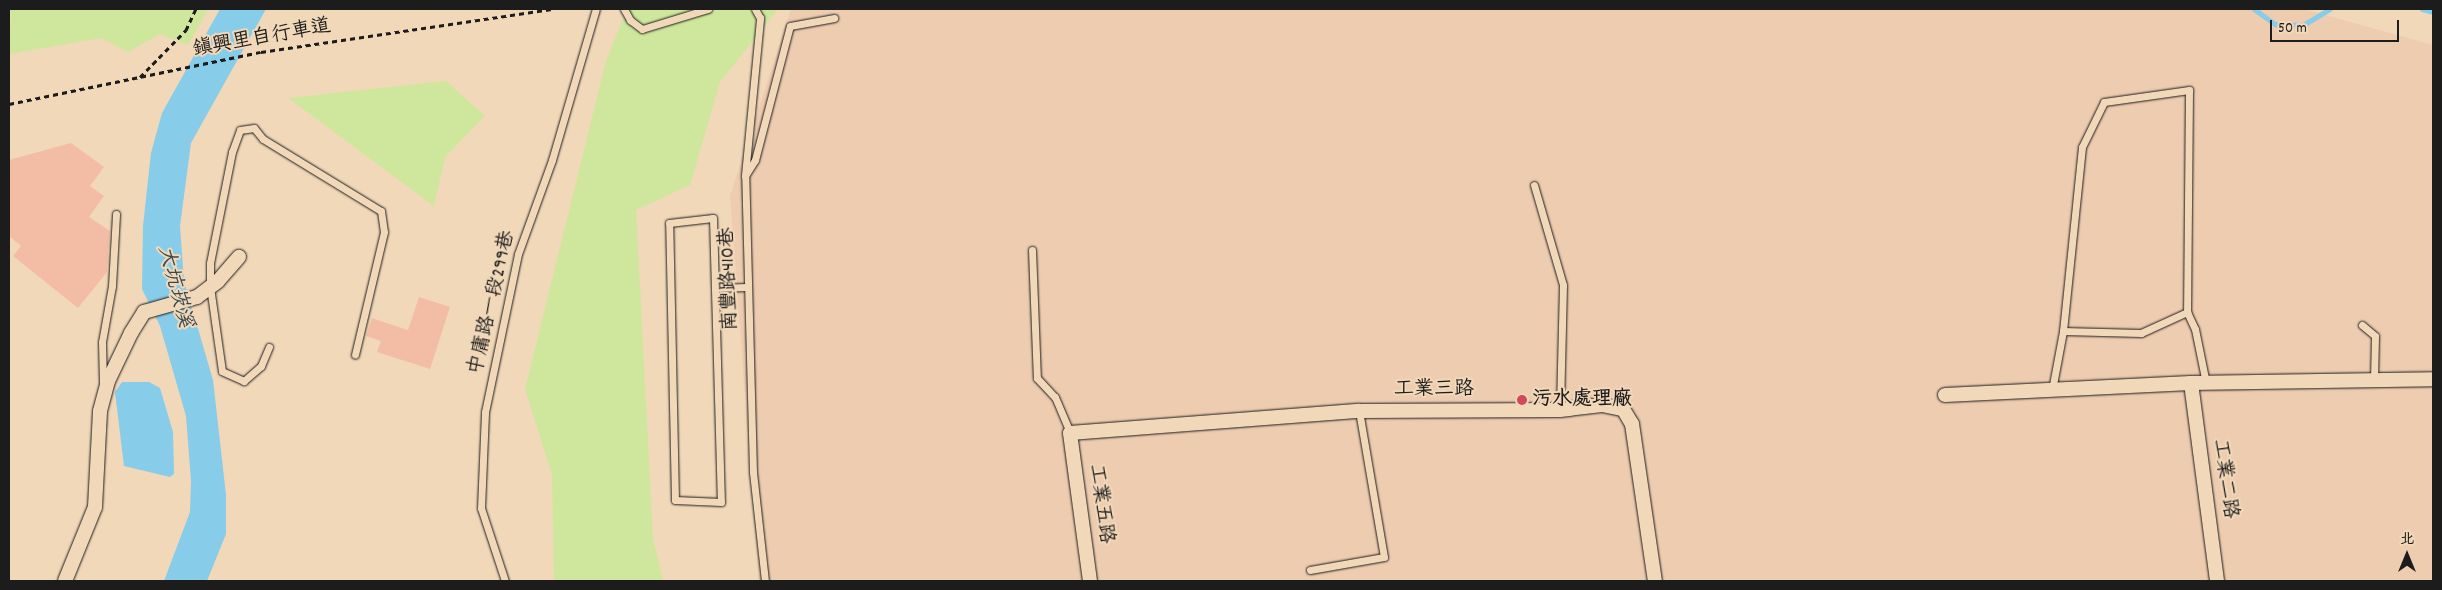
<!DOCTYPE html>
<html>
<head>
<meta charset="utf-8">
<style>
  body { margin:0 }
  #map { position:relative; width:2442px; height:590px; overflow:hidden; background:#f1d8b9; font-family:Dekko,"LXGW WenKai TC",sans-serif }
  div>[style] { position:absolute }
  .built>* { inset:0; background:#eeccb0 }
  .green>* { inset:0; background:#cee79d }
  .water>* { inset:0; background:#87cce8 }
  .stream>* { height:5px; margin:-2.5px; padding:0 2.5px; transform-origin:2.5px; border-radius:2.5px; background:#87cce8 }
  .building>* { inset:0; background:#f3bda5 }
  .path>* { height:3px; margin-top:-1.5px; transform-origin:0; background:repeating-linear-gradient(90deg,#1c1c1c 0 5px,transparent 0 9px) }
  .roads { filter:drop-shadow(0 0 1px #1c1c1c) drop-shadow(0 0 1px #1c1c1c) }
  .service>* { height:7px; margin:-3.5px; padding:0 3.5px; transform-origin:3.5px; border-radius:3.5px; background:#f1d8b9 }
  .minor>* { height:14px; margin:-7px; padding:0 7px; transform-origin:7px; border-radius:7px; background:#f1d8b9 }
  .dots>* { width:14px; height:14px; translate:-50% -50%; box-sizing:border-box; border:2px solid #f1d8b9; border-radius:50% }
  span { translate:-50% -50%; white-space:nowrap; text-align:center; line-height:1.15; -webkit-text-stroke:4px #f1d8b9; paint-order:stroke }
  .street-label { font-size:20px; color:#1c1c1c }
  .poi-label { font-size:20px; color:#1c1c1c; font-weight:700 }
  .left { translate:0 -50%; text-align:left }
  .water-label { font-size:21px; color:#37484f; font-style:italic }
  .frame { position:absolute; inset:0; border:10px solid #1c1c1c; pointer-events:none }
  .north { position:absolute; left:2382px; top:530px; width:50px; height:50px; -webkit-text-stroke:4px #f1d8b9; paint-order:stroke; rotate:0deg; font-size:14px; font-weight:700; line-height:20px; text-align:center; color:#1c1c1c }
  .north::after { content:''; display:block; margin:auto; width:18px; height:22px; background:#1c1c1c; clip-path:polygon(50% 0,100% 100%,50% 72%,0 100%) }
  .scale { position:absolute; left:2270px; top:20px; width:129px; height:22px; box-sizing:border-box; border:2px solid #1c1c1c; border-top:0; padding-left:6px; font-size:15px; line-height:18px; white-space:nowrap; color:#1c1c1c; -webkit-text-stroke:4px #f1d8b9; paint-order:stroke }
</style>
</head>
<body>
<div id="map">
  <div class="built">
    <div style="clip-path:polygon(791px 9px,2304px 9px,2433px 45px,2433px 581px,759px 581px,730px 196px)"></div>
  </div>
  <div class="green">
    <div style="clip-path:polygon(11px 9px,208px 9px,188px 45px,160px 34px,128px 52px,101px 38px,9px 54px)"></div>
    <div style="clip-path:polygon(627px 9px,778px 9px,720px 82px,690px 185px,636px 210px,653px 538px,663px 581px,554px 581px,552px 475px,525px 389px,606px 61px)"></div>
    <div style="clip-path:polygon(446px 81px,485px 116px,445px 157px,434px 206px,288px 98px)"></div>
  </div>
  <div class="water">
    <div style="clip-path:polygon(220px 9px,266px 9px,191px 143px,180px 226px,184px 281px,213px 380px,226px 495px,226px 534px,207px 581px,164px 581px,190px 512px,191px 481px,186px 416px,160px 326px,142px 289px,143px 226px,151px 153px,162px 113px)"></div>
    <div style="clip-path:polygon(122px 382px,149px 382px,160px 388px,173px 432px,174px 474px,170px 477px,124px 466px,115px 392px)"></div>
  </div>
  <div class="stream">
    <div style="left:2254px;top:9px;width:26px;rotate:36deg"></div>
    <div style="left:2275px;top:24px;width:28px;rotate:2deg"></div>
    <div style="left:2303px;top:25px;width:31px;rotate:-31deg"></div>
    <div style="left:2422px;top:9px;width:11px;rotate:15deg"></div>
  </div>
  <div class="building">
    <div style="clip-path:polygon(71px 143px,104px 167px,90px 186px,104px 196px,89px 217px,110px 231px,107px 272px,78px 308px,13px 256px,21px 246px,9px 236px,9px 160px)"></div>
    <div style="clip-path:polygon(419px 297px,450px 307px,430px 369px,377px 352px,381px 341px,366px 336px,372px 318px,408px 330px)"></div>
  </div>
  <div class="path">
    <div style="left:140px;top:77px;width:66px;rotate:-45.6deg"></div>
    <div style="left:186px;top:30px;width:23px;rotate:-65deg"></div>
    <div style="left:9px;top:104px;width:257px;rotate:-11.7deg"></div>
    <div style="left:261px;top:52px;width:294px;rotate:-8.4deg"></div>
  </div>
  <div class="roads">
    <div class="service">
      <div style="left:624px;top:9px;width:13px;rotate:61deg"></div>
      <div style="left:630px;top:20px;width:15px;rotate:37deg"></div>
      <div style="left:642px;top:29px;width:69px;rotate:-16.9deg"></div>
      <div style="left:745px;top:175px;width:158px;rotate:-84.5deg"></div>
      <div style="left:760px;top:18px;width:10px;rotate:-119deg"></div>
      <div style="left:1534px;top:185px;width:104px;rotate:73.8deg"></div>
      <div style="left:1563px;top:285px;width:125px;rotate:91.4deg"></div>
      <div style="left:713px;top:218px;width:284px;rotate:88.4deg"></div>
      <div style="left:721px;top:502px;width:46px;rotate:-177.5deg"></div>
      <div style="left:675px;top:500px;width:277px;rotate:-91.2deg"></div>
      <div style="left:669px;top:223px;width:44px;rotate:-6.5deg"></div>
      <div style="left:1032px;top:250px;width:128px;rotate:87.8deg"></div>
      <div style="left:1037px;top:378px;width:26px;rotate:47deg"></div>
      <div style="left:1055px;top:397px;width:39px;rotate:67deg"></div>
      <div style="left:715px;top:288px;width:32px;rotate:-2deg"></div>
      <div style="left:2362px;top:325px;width:17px;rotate:40deg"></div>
      <div style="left:2375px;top:336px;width:45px;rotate:91.3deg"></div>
      <div style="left:2063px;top:331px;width:185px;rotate:-84.1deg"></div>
      <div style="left:2082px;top:147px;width:50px;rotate:-63.9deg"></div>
      <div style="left:2104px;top:102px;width:86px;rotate:-8deg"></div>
      <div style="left:2189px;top:90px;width:222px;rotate:90.5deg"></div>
      <div style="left:269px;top:347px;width:21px;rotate:113deg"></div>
      <div style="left:261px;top:366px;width:23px;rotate:139deg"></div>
      <div style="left:244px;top:381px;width:24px;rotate:-156deg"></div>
      <div style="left:222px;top:371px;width:85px;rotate:-98.1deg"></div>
      <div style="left:210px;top:287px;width:24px;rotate:-90deg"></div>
      <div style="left:210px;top:263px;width:113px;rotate:-78.8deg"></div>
      <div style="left:232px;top:152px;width:23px;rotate:-70deg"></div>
      <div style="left:240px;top:130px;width:14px;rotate:-8deg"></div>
      <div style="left:254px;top:128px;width:14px;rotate:51deg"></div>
      <div style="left:263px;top:139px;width:138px;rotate:31.4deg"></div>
      <div style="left:381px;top:211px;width:21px;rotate:82deg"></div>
      <div style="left:384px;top:232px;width:126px;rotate:103.3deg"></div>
      <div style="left:103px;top:383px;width:41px;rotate:-91.4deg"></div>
      <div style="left:102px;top:342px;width:57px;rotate:-79.9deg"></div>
      <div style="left:112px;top:286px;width:72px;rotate:-86.8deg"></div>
      <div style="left:2052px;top:390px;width:60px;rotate:-79.4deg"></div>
      <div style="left:2063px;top:331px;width:78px;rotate:1.5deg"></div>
      <div style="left:2141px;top:333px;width:51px;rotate:-24.5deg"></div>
      <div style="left:2187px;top:312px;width:19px;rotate:65deg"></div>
      <div style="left:2195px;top:329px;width:55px;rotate:78.5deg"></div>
      <div style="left:1310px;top:570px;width:75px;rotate:-10deg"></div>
      <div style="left:1384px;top:557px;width:148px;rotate:-99.7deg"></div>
      <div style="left:505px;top:581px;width:77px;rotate:-108.2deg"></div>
      <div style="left:481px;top:508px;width:96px;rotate:-87.6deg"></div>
      <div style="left:485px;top:412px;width:161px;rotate:-78.2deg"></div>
      <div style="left:518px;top:254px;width:100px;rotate:-70.1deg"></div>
      <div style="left:552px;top:160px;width:157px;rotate:-73.8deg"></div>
      <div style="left:765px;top:581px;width:110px;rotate:-96.3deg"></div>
      <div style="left:753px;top:472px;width:296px;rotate:-91.5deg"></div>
      <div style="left:745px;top:176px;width:19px;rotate:-58deg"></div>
      <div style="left:755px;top:160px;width:138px;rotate:-75.4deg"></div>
      <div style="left:790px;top:26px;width:45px;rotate:-10.3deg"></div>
    </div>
    <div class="minor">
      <div style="left:2191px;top:383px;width:200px;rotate:82.5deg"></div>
      <div style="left:1945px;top:395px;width:246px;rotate:-2.8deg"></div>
      <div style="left:2191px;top:383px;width:242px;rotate:-0.9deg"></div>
      <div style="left:65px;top:581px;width:80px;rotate:-67.9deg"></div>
      <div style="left:95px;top:507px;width:96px;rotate:-87deg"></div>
      <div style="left:100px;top:411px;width:31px;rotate:-75deg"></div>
      <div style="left:108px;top:381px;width:53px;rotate:-64.4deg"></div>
      <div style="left:131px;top:333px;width:25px;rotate:-58deg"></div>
      <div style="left:144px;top:312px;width:55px;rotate:-15.8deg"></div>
      <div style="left:197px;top:297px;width:26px;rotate:-37deg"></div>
      <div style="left:218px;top:281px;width:32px;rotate:-49deg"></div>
      <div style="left:1090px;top:581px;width:149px;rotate:-97.7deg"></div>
      <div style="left:1070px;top:433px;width:290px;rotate:-4.4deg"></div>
      <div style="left:1359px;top:411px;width:201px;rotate:-0.3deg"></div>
      <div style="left:1560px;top:410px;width:42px;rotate:-6.8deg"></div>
      <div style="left:1602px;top:405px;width:21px;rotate:11deg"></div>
      <div style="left:1623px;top:409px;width:17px;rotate:59deg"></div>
      <div style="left:1632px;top:424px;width:159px;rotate:81.7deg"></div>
    </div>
  </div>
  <div class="dots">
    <div style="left:1522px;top:400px;background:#d1495b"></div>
  </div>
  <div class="street-label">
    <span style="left:262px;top:39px;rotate:-10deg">鎮興里自行車道</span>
    <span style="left:730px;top:279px;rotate:-92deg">南豐路410巷</span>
    <span style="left:493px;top:303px;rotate:-77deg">中庸路一段299巷</span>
    <span style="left:1434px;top:390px">工業三路</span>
    <span style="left:2224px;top:479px;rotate:82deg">工業二路</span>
    <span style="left:1100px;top:504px;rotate:82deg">工業五路</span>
  </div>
  <div class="poi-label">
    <span class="left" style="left:1532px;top:400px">污水處理廠</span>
  </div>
  <div class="water-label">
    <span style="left:174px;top:287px;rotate:75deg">大坑崁溪</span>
  </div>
  <div class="frame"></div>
  <div class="north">北</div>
  <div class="scale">50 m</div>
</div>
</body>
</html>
